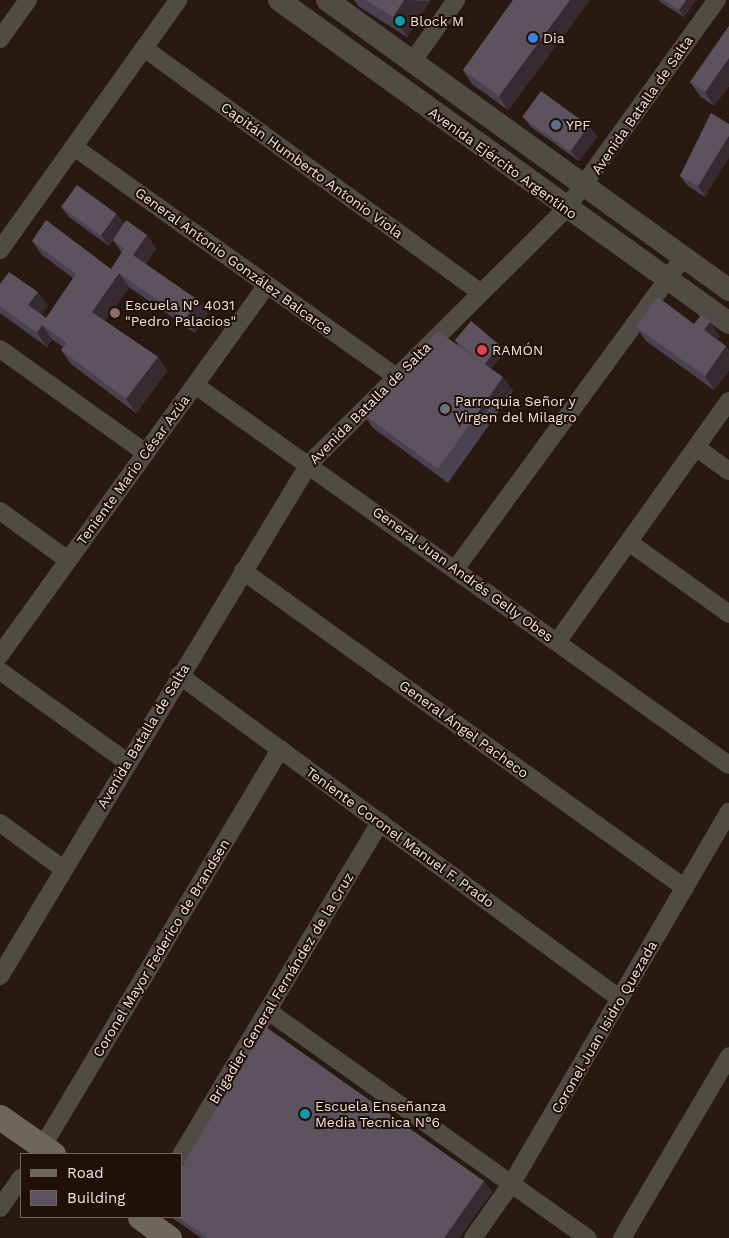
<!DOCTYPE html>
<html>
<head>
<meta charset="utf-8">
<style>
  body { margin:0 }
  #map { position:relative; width:729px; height:1238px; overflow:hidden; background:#281a10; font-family:"Work Sans",sans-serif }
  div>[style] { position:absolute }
  .minor>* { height:18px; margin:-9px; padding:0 9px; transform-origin:9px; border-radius:9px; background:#504c45 }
  .tertiary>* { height:22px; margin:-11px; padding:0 11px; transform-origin:11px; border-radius:11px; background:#504c45 }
  .secondary>* { height:25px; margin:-12.5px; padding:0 12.5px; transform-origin:12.5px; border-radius:12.5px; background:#6d665a }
  .wall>* { inset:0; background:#4a4250 }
  .shaded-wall>* { inset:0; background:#352b30; transform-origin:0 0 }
  .building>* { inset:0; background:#5c535f; transform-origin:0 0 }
  .dots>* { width:14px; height:14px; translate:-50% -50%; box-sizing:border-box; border:2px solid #1f1107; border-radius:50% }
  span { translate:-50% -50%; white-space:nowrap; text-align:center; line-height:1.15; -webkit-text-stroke:4px #1f1107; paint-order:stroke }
  .poi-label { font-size:14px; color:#ece1da }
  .left { translate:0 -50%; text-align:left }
  .street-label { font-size:14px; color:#ece1da }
  .legend { position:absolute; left:20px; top:1153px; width:162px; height:65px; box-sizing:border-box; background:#1f1107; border:1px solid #71645b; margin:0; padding:6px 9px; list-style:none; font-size:15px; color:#ece1da }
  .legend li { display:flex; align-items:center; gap:10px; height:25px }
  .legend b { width:25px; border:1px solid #71645b }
</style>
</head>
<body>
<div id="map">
  <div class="minor">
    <div style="left:0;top:39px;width:48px;rotate:-54.3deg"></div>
    <div style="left:144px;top:48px;width:415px;rotate:36deg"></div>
    <div style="left:412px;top:62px;width:76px;rotate:-54.6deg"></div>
    <div style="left:74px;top:147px;width:394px;rotate:35.5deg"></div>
    <div style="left:0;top:250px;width:307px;rotate:-54.5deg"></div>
    <div style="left:0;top:349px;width:179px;rotate:35.5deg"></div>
    <div style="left:195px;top:385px;width:655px;rotate:35.44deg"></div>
    <div style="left:697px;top:448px;width:39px;rotate:36deg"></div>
    <div style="left:0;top:511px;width:84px;rotate:35.8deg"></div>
    <div style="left:630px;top:543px;width:122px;rotate:35.6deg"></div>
    <div style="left:456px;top:568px;width:386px;rotate:-53.8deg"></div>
    <div style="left:243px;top:571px;width:544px;rotate:35.65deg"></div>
    <div style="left:557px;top:642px;width:296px;rotate:-54.5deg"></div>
    <div style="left:0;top:655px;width:456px;rotate:-54.2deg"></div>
    <div style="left:0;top:671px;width:156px;rotate:35.6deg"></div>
    <div style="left:179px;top:675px;width:547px;rotate:36.3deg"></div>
    <div style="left:0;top:823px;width:77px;rotate:36deg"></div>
    <div style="left:0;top:976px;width:598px;rotate:-58.89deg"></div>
    <div style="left:309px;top:464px;width:362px;rotate:-44.8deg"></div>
    <div style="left:566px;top:209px;width:258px;rotate:-54.2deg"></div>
    <div style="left:268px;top:1011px;width:392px;rotate:35.4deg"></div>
    <div style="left:38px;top:1154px;width:472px;rotate:-59.1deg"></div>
    <div style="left:181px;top:1155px;width:388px;rotate:-59.1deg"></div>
    <div style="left:0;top:1208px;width:37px;rotate:-55deg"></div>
    <div style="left:473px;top:1238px;width:67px;rotate:-54.7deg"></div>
    <div style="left:512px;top:1183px;width:430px;rotate:-59.7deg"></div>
    <div style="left:622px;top:1238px;width:211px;rotate:-59.5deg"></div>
  </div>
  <div class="tertiary">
    <div style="left:279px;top:0;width:554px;rotate:35.67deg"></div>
    <div style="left:327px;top:0;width:496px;rotate:35.8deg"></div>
  </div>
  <div class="secondary">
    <div style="left:0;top:1117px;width:65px;rotate:34.9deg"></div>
    <div style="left:140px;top:1217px;width:36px;rotate:36deg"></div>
  </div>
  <div class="wall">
    <div style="clip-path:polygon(354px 0,429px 0,430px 1px,407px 37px,358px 6px)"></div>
    <div style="clip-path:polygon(513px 0,590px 0,508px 110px,472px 84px,463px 70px)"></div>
    <div style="clip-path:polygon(659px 0,696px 0,684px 17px,660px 2px)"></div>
    <div style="clip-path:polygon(729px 26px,729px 86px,714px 106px,700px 96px,690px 82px)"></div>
    <div style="clip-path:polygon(711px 113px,705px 197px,688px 186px,680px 176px)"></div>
    <div style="clip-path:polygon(523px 117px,589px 126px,597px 137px,579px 161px,531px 127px)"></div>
    <div style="clip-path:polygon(61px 207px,124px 223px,147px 235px,156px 249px,146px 264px,208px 314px,195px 333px,129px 287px,105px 321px,158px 357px,167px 371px,136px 413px,71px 364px,61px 350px,63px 347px,52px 339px,47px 347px,0 313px,0 306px,48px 306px,41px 314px,46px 318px,73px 278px,42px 255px,32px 241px,111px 269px,122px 253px,113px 240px,109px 246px,69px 217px)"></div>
    <div style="clip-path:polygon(694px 324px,720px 336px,717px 340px,726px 346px,729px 351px,729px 370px,714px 390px,646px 341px,636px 327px)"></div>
    <div style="clip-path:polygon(455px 340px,505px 352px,491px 369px,513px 391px,448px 483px,373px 428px,363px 414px,459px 346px)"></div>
    <div style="clip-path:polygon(484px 1181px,492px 1192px,459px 1238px,201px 1238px,171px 1217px,181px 1217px)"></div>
  </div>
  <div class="shaded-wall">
    <div style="clip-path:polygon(404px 0,430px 1px,407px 37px,393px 17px)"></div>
    <div style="clip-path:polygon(570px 0,590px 0,508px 110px,499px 96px)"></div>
    <div style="clip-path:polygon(686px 0,696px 0,684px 17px,679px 10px)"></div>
    <div style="clip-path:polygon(729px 58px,729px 86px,714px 106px,705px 92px)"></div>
    <div style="clip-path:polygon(589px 126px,597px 137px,579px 161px,571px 151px)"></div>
    <div style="clip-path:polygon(729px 136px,729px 158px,705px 197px,698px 186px)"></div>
    <div style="clip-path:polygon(117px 214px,124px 224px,109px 246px,101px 235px)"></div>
    <div style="clip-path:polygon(147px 235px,156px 249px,143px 268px,133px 255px)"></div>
    <div style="clip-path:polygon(119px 273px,129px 287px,102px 326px,92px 312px)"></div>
    <div style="clip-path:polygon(38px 292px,48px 306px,38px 319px,28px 305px)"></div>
    <div style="clip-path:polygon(198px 300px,208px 314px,195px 333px,185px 319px)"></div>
    <div style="clip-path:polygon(710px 322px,720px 336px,714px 344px,704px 330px)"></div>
    <div style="clip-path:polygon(42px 325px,52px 339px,47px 347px,37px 333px)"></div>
    <div style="clip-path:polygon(500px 345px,505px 352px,490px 370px,485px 363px)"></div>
    <div style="clip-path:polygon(726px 346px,729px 351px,729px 370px,714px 390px,705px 376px)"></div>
    <div style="clip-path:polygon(158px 357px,167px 371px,136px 413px,126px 399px)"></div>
    <div style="left:503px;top:377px;width:17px;height:113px;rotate:54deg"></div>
    <div style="clip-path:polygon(484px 1181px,492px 1192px,459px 1238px,444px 1238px)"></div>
  </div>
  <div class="building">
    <div style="clip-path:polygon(366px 0,404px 0,393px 17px)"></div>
    <div style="clip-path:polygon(513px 0,570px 0,499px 96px,463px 70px)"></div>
    <div style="clip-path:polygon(664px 0,686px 0,679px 10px)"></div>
    <div style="clip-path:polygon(729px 26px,729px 58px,705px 92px,690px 82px)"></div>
    <div style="left:541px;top:91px;width:59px;height:32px;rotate:36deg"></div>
    <div style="clip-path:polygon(711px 113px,729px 124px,729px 136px,698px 186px,680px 176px)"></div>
    <div style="left:77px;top:185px;width:49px;height:27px;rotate:36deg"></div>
    <div style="clip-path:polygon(46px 220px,111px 269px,124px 249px,113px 240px,126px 220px,147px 235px,133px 255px,198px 300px,185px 319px,119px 273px,92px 312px,158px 357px,126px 399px,61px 350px,67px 343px,42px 325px,37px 333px,0 306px,0 284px,9px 272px,38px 292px,28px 305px,46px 318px,76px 274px,32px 241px)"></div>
    <div style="clip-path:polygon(658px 297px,694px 324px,701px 315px,710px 322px,704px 330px,726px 346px,705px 376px,636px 327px)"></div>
    <div style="left:471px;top:321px;width:38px;height:25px;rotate:40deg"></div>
    <div style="clip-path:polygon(438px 331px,503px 377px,438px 469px,363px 414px)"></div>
    <div style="clip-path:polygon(266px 1027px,484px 1181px,444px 1238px,208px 1238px,178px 1217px,181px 1217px,181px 1168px)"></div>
  </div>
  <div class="dots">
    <div style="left:400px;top:21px;background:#0f9aa8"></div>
    <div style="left:533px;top:38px;background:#3f7fe0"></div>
    <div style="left:556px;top:125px;background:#5c6f8a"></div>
    <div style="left:115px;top:313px;background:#8d6e63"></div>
    <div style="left:482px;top:350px;background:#e0444e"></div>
    <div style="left:445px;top:409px;background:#6b7280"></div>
    <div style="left:305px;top:1114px;background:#0f9aa8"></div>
  </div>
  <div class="poi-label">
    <span class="left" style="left:410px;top:21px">Block M</span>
    <span class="left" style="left:543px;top:38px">Dia</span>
    <span class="left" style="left:566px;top:125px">YPF</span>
    <span class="left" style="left:125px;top:313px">Escuela N° 4031<br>"Pedro Palacios"</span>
    <span class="left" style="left:492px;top:350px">RAMÓN</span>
    <span class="left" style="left:455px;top:409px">Parroquia Señor y<br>Virgen del Milagro</span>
    <span class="left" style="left:315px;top:1114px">Escuela Enseñanza<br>Media Tecnica N°6</span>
  </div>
  <div class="street-label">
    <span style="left:642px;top:105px;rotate:-55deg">Avenida Batalla de Salta</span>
    <span style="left:503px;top:163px;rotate:36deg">Avenida Ejército Argentino</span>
    <span style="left:312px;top:170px;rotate:36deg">Capitán Humberto Antonio Viola</span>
    <span style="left:234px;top:261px;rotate:36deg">General Antonio González Balcarce</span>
    <span style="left:370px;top:403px;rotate:-45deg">Avenida Batalla de Salta</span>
    <span style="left:133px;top:470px;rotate:-54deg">Teniente Mario César Azúa</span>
    <span style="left:463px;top:574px;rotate:36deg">General Juan Andrés Gelly Obes</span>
    <span style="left:464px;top:729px;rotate:36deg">General Ángel Pacheco</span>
    <span style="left:143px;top:736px;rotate:-59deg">Avenida Batalla de Salta</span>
    <span style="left:400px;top:837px;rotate:36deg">Teniente Coronel Manuel F. Prado</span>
    <span style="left:161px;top:948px;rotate:-59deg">Coronel Mayor Federico de Brandsen</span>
    <span style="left:281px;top:988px;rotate:-59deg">Brigadier General Fernández de la Cruz</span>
    <span style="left:604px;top:1027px;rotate:-60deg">Coronel Juan Isidro Quezada</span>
  </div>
  <ul class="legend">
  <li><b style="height:6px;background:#6d665a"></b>Road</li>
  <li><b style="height:14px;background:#5c535f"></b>Building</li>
  </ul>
</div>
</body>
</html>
